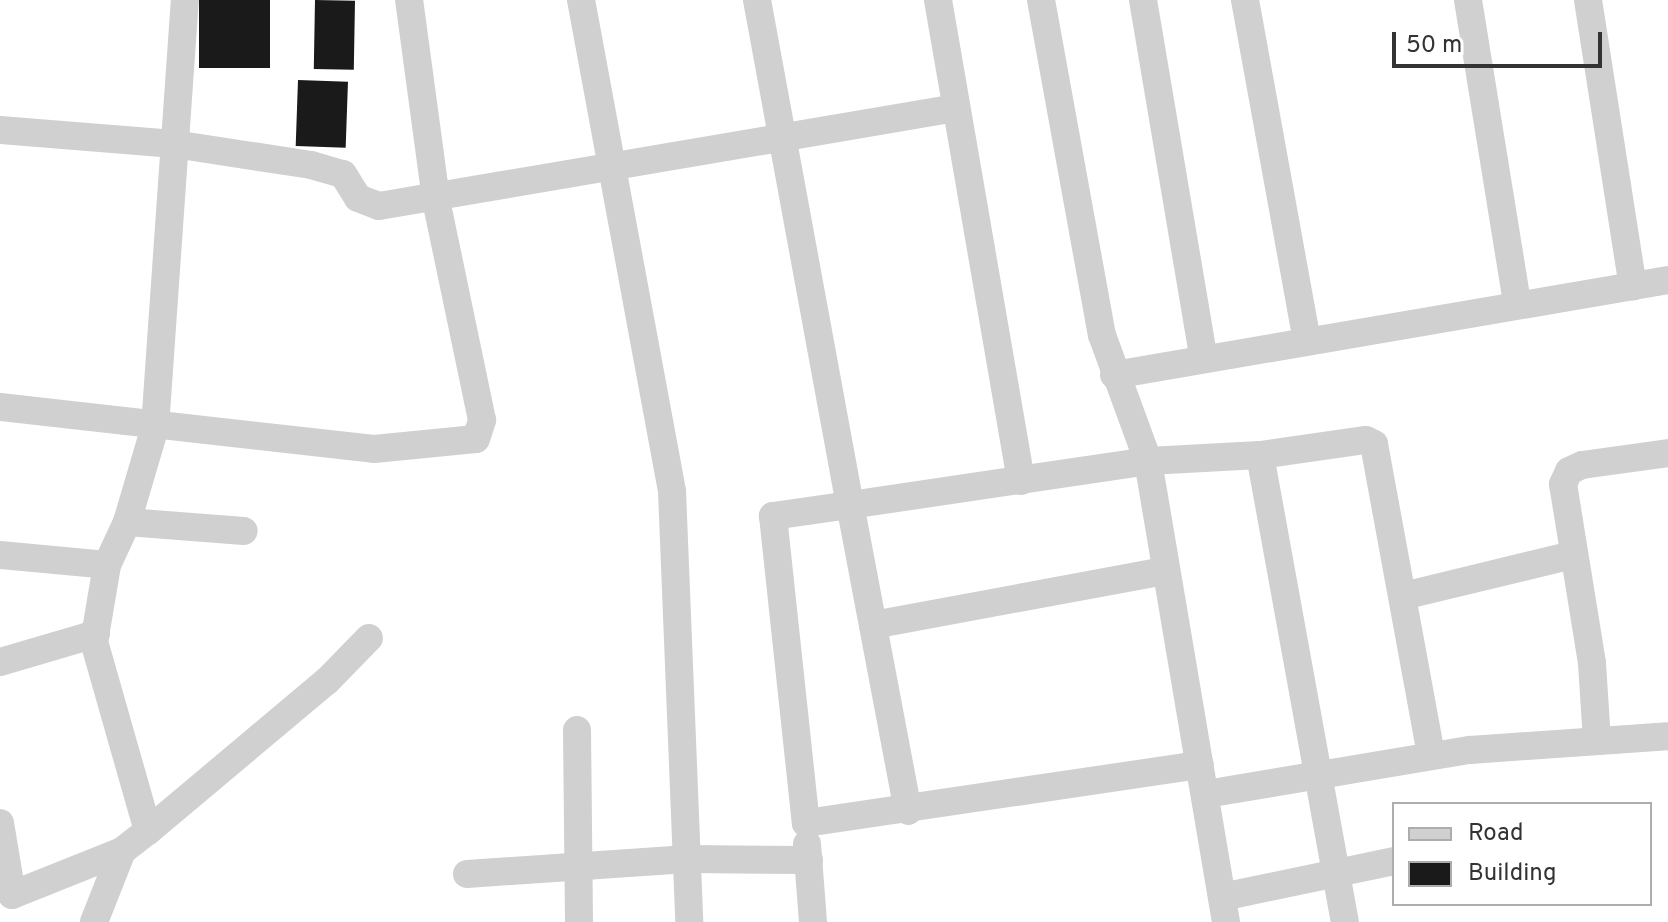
<!DOCTYPE html>
<html>
<head>
<meta charset="utf-8">
<style>
  body { margin:0 }
  #map { position:relative; width:1668px; height:922px; overflow:hidden; background:#fff; font-family:Overpass,sans-serif }
  div>[style] { position:absolute }
  .building>* { inset:0; background:#1a1a1a; transform-origin:0 0 }
  .minor>* { height:28px; margin:-14px; padding:0 14px; transform-origin:14px; border-radius:14px; background:#d0d0d0 }
  span { translate:-50% -50%; white-space:nowrap; text-align:center; line-height:1.15; -webkit-text-stroke:8px #fff; paint-order:stroke }
  .legend { position:absolute; left:1392px; top:802px; width:260px; height:104px; box-sizing:border-box; background:#fff; border:2px solid #adadad; margin:0; padding:10px 14px; list-style:none; font-size:24px; color:#333 }
  .legend li { display:flex; align-items:center; gap:16px; height:40px }
  .legend b { width:40px; border:2px solid #adadad }
  .scale { position:absolute; left:1392px; top:32px; width:210px; height:36px; box-sizing:border-box; border:4px solid #333; border-top:0; padding-left:10px; font-size:24px; line-height:28px; white-space:nowrap; color:#333; -webkit-text-stroke:6px #fff; paint-order:stroke }
</style>
</head>
<body>
<div id="map">
  <div class="building">
    <div style="left:199px;top:0;width:71px;height:68px"></div>
    <div style="left:315px;top:0;width:40px;height:69px;rotate:1deg"></div>
    <div style="left:298px;top:80px;width:50px;height:66px;rotate:2deg"></div>
  </div>
  <div class="minor">
    <div style="left:581px;top:0;width:499px;rotate:79.5deg"></div>
    <div style="left:672px;top:491px;width:431px;rotate:87.7deg"></div>
    <div style="left:757px;top:0;width:513px;rotate:79.57deg"></div>
    <div style="left:850px;top:505px;width:78px;rotate:171.9deg"></div>
    <div style="left:773px;top:516px;width:309px;rotate:83.9deg"></div>
    <div style="left:806px;top:823px;width:398px;rotate:-8.4deg"></div>
    <div style="left:938px;top:0;width:488px;rotate:80.2deg"></div>
    <div style="left:1041px;top:0;width:341px;rotate:79.7deg"></div>
    <div style="left:1102px;top:335px;width:134px;rotate:69.9deg"></div>
    <div style="left:1148px;top:461px;width:468px;rotate:80.4deg"></div>
    <div style="left:1143px;top:0;width:364px;rotate:80.4deg"></div>
    <div style="left:1245px;top:0;width:347px;rotate:79.7deg"></div>
    <div style="left:1468px;top:0;width:307px;rotate:80.8deg"></div>
    <div style="left:1588px;top:0;width:290px;rotate:81.1deg"></div>
    <div style="left:0;top:130px;width:175px;rotate:4.6deg"></div>
    <div style="left:174px;top:144px;width:139px;rotate:8.7deg"></div>
    <div style="left:311px;top:165px;width:33px;rotate:16deg"></div>
    <div style="left:343px;top:174px;width:28px;rotate:58deg"></div>
    <div style="left:358px;top:198px;width:22px;rotate:21deg"></div>
    <div style="left:379px;top:206px;width:585px;rotate:-9.64deg"></div>
    <div style="left:1114px;top:375px;width:562px;rotate:-9.73deg"></div>
    <div style="left:0;top:407px;width:376px;rotate:6.4deg"></div>
    <div style="left:374px;top:449px;width:102px;rotate:-5.6deg"></div>
    <div style="left:476px;top:439px;width:20px;rotate:-72deg"></div>
    <div style="left:482px;top:420px;width:226px;rotate:-101.8deg"></div>
    <div style="left:436px;top:199px;width:201px;rotate:-97.7deg"></div>
    <div style="left:1260px;top:455px;width:475px;rotate:79.7deg"></div>
    <div style="left:127px;top:522px;width:117px;rotate:4.4deg"></div>
    <div style="left:0;top:555px;width:107px;rotate:5.3deg"></div>
    <div style="left:1403px;top:596px;width:175px;rotate:-13.6deg"></div>
    <div style="left:873px;top:625px;width:297px;rotate:-10.5deg"></div>
    <div style="left:0;top:662px;width:100px;rotate:-16.3deg"></div>
    <div style="left:577px;top:730px;width:192px;rotate:89.4deg"></div>
    <div style="left:1597px;top:741px;width:78px;rotate:-93.7deg"></div>
    <div style="left:1592px;top:663px;width:181px;rotate:-99.2deg"></div>
    <div style="left:1563px;top:484px;width:14px;rotate:-65deg"></div>
    <div style="left:1569px;top:471px;width:14px;rotate:-25deg"></div>
    <div style="left:1582px;top:465px;width:87px;rotate:-7.9deg"></div>
    <div style="left:1206px;top:794px;width:268px;rotate:-9.5deg"></div>
    <div style="left:1470px;top:750px;width:198px;rotate:-4deg"></div>
    <div style="left:908px;top:811px;width:311px;rotate:-100.7deg"></div>
    <div style="left:850px;top:505px;width:301px;rotate:-8.4deg"></div>
    <div style="left:1148px;top:461px;width:112px;rotate:-3.1deg"></div>
    <div style="left:1260px;top:455px;width:107px;rotate:-8.1deg"></div>
    <div style="left:1366px;top:440px;width:9px;rotate:27deg"></div>
    <div style="left:1374px;top:444px;width:316px;rotate:79.6deg"></div>
    <div style="left:0;top:823px;width:73px;rotate:80.5deg"></div>
    <div style="left:12px;top:895px;width:118px;rotate:-21.8deg"></div>
    <div style="left:148px;top:831px;width:234px;rotate:-40deg"></div>
    <div style="left:327px;top:681px;width:60px;rotate:-45.7deg"></div>
    <div style="left:807px;top:844px;width:78px;rotate:85.6deg"></div>
    <div style="left:467px;top:874px;width:221px;rotate:-3.9deg"></div>
    <div style="left:687px;top:859px;width:122px;rotate:0.5deg"></div>
    <div style="left:1222px;top:897px;width:176px;rotate:-11.8deg"></div>
    <div style="left:94px;top:922px;width:76px;rotate:-68.5deg"></div>
    <div style="left:122px;top:851px;width:33px;rotate:-38deg"></div>
    <div style="left:148px;top:831px;width:197px;rotate:-105.9deg"></div>
    <div style="left:94px;top:642px;width:78px;rotate:-80.4deg"></div>
    <div style="left:107px;top:565px;width:47px;rotate:-65.1deg"></div>
    <div style="left:127px;top:522px;width:99px;rotate:-73.6deg"></div>
    <div style="left:155px;top:427px;width:428px;rotate:-86deg"></div>
  </div>
  <ul class="legend">
  <li><b style="height:10px;background:#d0d0d0"></b>Road</li>
  <li><b style="height:22px;background:#1a1a1a"></b>Building</li>
  </ul>
  <div class="scale">50 m</div>
</div>
</body>
</html>
